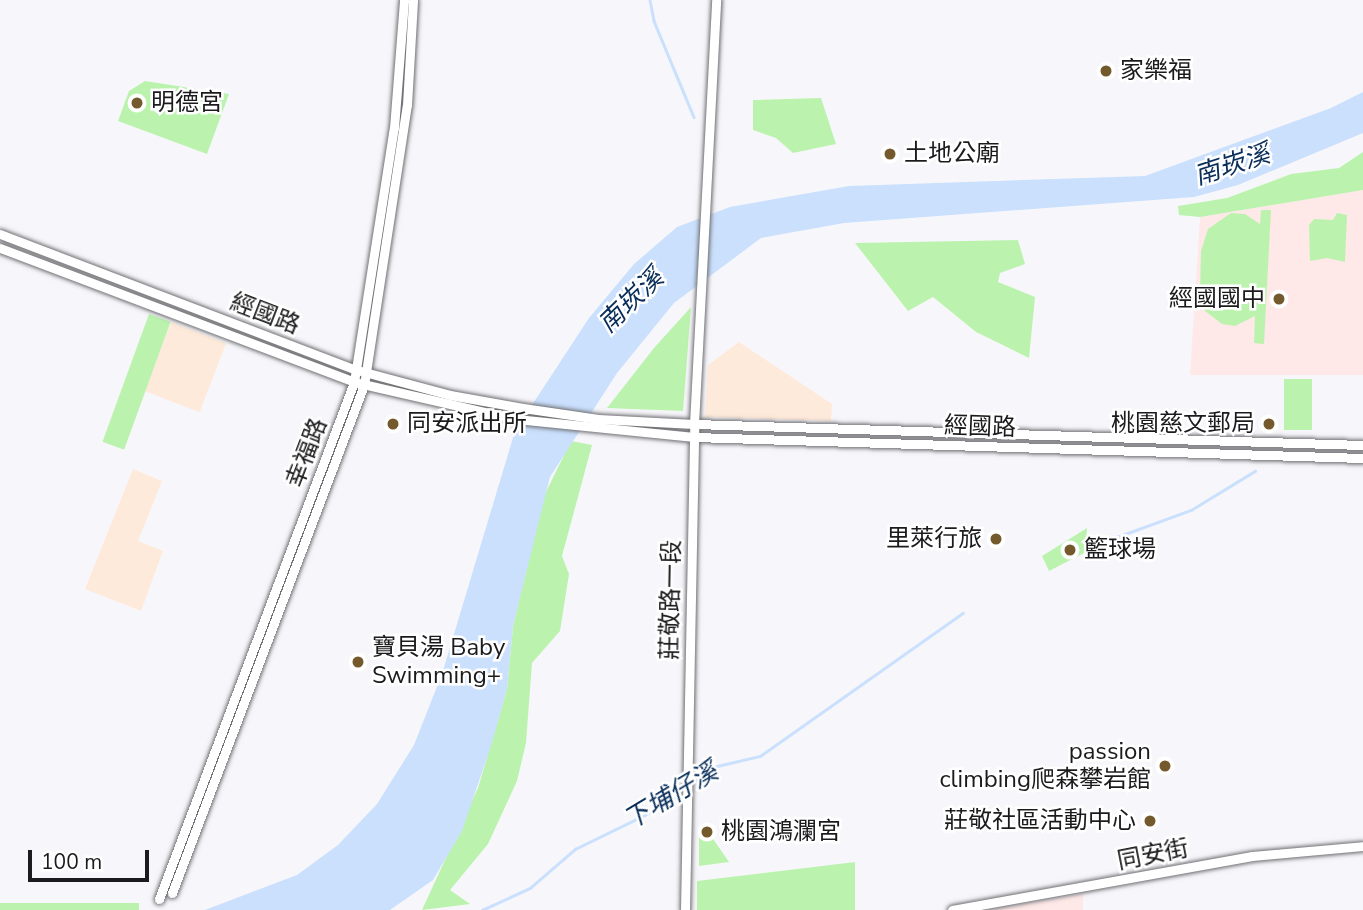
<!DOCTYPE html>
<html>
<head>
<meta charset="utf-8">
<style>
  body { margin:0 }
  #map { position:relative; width:1363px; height:910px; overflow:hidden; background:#f7f7fb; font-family:"Nunito Sans","Noto Sans TC",sans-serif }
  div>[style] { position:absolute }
  .commercial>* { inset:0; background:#feeada; transform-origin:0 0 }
  .education>* { inset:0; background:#fee8e8 }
  .green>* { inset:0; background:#bbf3ae; transform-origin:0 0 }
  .water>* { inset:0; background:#cae0fd }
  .stream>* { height:2.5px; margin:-1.25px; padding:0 1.25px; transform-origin:1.25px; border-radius:1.25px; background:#cae0fd }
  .roads { filter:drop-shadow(0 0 2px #707074) drop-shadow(0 0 2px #707074) }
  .minor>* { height:9px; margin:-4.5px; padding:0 4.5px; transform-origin:4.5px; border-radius:4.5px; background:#fff }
  .dots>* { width:19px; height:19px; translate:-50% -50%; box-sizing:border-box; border:4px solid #fff; border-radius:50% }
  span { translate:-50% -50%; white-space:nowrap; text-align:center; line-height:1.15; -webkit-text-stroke:5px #fff; paint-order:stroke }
  .poi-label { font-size:24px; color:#1b1a1c }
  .left { translate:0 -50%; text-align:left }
  .right { translate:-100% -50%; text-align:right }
  .street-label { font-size:24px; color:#1b1a1c }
  .water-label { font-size:26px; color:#092e59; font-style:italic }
  .scale { position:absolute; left:28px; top:850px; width:121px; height:32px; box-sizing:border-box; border:4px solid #1b1a1c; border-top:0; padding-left:9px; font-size:21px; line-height:24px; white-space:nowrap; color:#1b1a1c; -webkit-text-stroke:5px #fff; paint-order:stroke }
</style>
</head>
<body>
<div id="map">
  <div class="commercial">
    <div style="left:171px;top:322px;width:59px;height:74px;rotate:21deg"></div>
    <div style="clip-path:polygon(739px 342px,832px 404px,831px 421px,705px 417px,708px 365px)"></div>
    <div style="clip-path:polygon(133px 469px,162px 481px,138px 541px,163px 551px,141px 611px,85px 589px)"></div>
  </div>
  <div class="education">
    <div style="clip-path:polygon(1363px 190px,1363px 375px,1190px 375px,1200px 217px)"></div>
    <div style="clip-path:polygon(1083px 894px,1083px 910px,991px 910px,1018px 905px)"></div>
  </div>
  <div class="green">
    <div style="clip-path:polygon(145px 81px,229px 94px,207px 154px,118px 121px,129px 91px)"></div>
    <div style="clip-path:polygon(821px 98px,836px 144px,793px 153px,776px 138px,753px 130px,753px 100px)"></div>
    <div style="clip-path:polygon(1363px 152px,1363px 190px,1200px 217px,1179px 215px,1178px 206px,1227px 198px,1291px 174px,1339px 168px)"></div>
    <div style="clip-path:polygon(1261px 210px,1271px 210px,1264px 344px,1254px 343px,1255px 316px,1235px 326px,1222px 324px,1205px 311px,1200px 292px,1201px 251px,1208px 229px,1231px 213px,1245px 214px,1260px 224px)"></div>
    <div style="clip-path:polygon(1337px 213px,1347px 215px,1345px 262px,1327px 258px,1310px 261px,1309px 225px,1314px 219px,1333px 220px)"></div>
    <div style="clip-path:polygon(1018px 240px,1025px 264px,1000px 273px,998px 282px,1035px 297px,1029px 358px,976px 332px,933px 297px,908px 311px,855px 243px)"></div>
    <div style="clip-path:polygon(691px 307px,683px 411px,607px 408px,654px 348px)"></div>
    <div style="left:149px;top:314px;width:23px;height:136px;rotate:20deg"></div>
    <div style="left:1284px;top:379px;width:28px;height:51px"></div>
    <div style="clip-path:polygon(571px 441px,592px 445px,562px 556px,569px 574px,560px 631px,532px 663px,526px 743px,517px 781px,488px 844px,450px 890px,470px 904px,422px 910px,478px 788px,507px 689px,513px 626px,544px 496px)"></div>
    <div style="clip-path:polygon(1087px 528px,1086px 552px,1049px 571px,1042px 556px)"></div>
    <div style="clip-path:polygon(699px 836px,711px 836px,729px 862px,699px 866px)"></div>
    <div style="clip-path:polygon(855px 862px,855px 910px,697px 910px,697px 881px)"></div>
    <div style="left:0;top:903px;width:139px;height:7px"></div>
  </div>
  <div class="water">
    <div style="clip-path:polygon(1363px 92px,1363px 133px,1238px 185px,1194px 197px,844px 223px,761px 238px,674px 303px,617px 373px,550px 477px,513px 626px,507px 689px,491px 746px,462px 831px,433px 880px,390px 910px,205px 910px,297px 875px,338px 845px,377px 804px,414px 745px,442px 674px,515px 431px,589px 318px,634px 264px,677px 227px,730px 207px,849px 186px,1145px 176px,1331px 108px)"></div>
  </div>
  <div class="stream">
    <div style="left:650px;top:0;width:21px;rotate:79deg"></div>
    <div style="left:654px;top:21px;width:104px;rotate:67.4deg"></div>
    <div style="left:1092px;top:546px;width:105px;rotate:-20deg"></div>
    <div style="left:1191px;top:510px;width:75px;rotate:-31.4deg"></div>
    <div style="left:690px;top:785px;width:33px;rotate:-35deg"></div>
    <div style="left:717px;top:766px;width:44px;rotate:-13.1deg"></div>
    <div style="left:760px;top:756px;width:248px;rotate:-35.2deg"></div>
    <div style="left:482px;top:910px;width:53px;rotate:-24.6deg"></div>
    <div style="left:530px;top:888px;width:60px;rotate:-40.9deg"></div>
    <div style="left:575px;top:849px;width:96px;rotate:-26deg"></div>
    <div style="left:661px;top:807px;width:30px;rotate:-37deg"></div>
  </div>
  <div class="roads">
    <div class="minor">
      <div style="left:0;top:234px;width:382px;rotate:20.9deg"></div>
      <div style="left:357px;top:370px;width:96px;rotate:15deg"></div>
      <div style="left:450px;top:395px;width:74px;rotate:10.1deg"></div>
      <div style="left:523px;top:408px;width:76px;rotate:8.3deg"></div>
      <div style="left:598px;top:419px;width:96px;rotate:3deg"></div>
      <div style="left:694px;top:424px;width:669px;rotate:1.8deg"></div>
      <div style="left:0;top:248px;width:379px;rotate:20.7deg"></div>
      <div style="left:354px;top:382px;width:166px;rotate:12.9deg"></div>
      <div style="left:516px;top:419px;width:179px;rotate:5.8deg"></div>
      <div style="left:694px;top:437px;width:669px;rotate:1.8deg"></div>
      <div style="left:172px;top:893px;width:543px;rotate:-69.3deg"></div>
      <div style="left:364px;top:385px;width:283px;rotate:-81.3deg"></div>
      <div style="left:407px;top:105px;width:105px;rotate:-86.7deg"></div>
      <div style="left:159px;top:899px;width:553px;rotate:-69.33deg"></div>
      <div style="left:354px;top:382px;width:257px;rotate:-81.1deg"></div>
      <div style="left:394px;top:128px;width:128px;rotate:-85.5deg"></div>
      <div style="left:685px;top:910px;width:486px;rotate:-88.9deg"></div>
      <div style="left:694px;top:424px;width:425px;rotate:-87deg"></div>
      <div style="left:952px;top:910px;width:305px;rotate:-10.2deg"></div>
      <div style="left:1252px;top:856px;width:111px;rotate:-5.1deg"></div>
    </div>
  </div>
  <div class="dots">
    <div style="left:1106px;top:71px;background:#74592c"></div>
    <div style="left:137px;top:103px;background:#74592c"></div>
    <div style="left:890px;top:154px;background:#74592c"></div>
    <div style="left:1279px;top:299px;background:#74592c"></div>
    <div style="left:393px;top:424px;background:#74592c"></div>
    <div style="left:1269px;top:424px;background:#74592c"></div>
    <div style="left:996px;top:539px;background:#74592c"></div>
    <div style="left:1070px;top:550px;background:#74592c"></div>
    <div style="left:358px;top:662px;background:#74592c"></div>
    <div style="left:1165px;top:766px;background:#74592c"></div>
    <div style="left:1150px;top:821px;background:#74592c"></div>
    <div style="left:707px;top:832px;background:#74592c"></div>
  </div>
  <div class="poi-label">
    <span class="left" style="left:1120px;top:71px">家樂福</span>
    <span class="left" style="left:151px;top:103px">明德宮</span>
    <span class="left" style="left:904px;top:154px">土地公廟</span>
    <span class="right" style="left:1265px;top:299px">經國國中</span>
    <span class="left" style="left:407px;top:424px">同安派出所</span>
    <span class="right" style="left:1255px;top:424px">桃園慈文郵局</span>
    <span class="right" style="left:982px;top:539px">里萊行旅</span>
    <span class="left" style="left:1084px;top:550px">籃球場</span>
    <span class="left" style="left:372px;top:662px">寶貝湯 Baby<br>Swimming+</span>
    <span class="right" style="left:1151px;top:766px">passion<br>climbing爬森攀岩館</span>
    <span class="right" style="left:1136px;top:821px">莊敬社區活動中心</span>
    <span class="left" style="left:721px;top:832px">桃園鴻瀾宮</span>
  </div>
  <div class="street-label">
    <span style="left:265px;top:314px;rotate:21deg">經國路</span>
    <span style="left:980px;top:427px;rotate:2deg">經國路</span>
    <span style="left:307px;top:453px;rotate:-69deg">幸福路</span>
    <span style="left:671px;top:600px;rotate:-89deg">莊敬路一段</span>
    <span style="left:1153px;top:855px;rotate:-11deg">同安街</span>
  </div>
  <div class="water-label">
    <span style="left:1232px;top:165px;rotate:-18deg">南崁溪</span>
    <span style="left:631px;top:301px;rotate:-44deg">南崁溪</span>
    <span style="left:671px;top:796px;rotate:-31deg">下埔仔溪</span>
  </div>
  <div class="scale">100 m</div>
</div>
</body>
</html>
